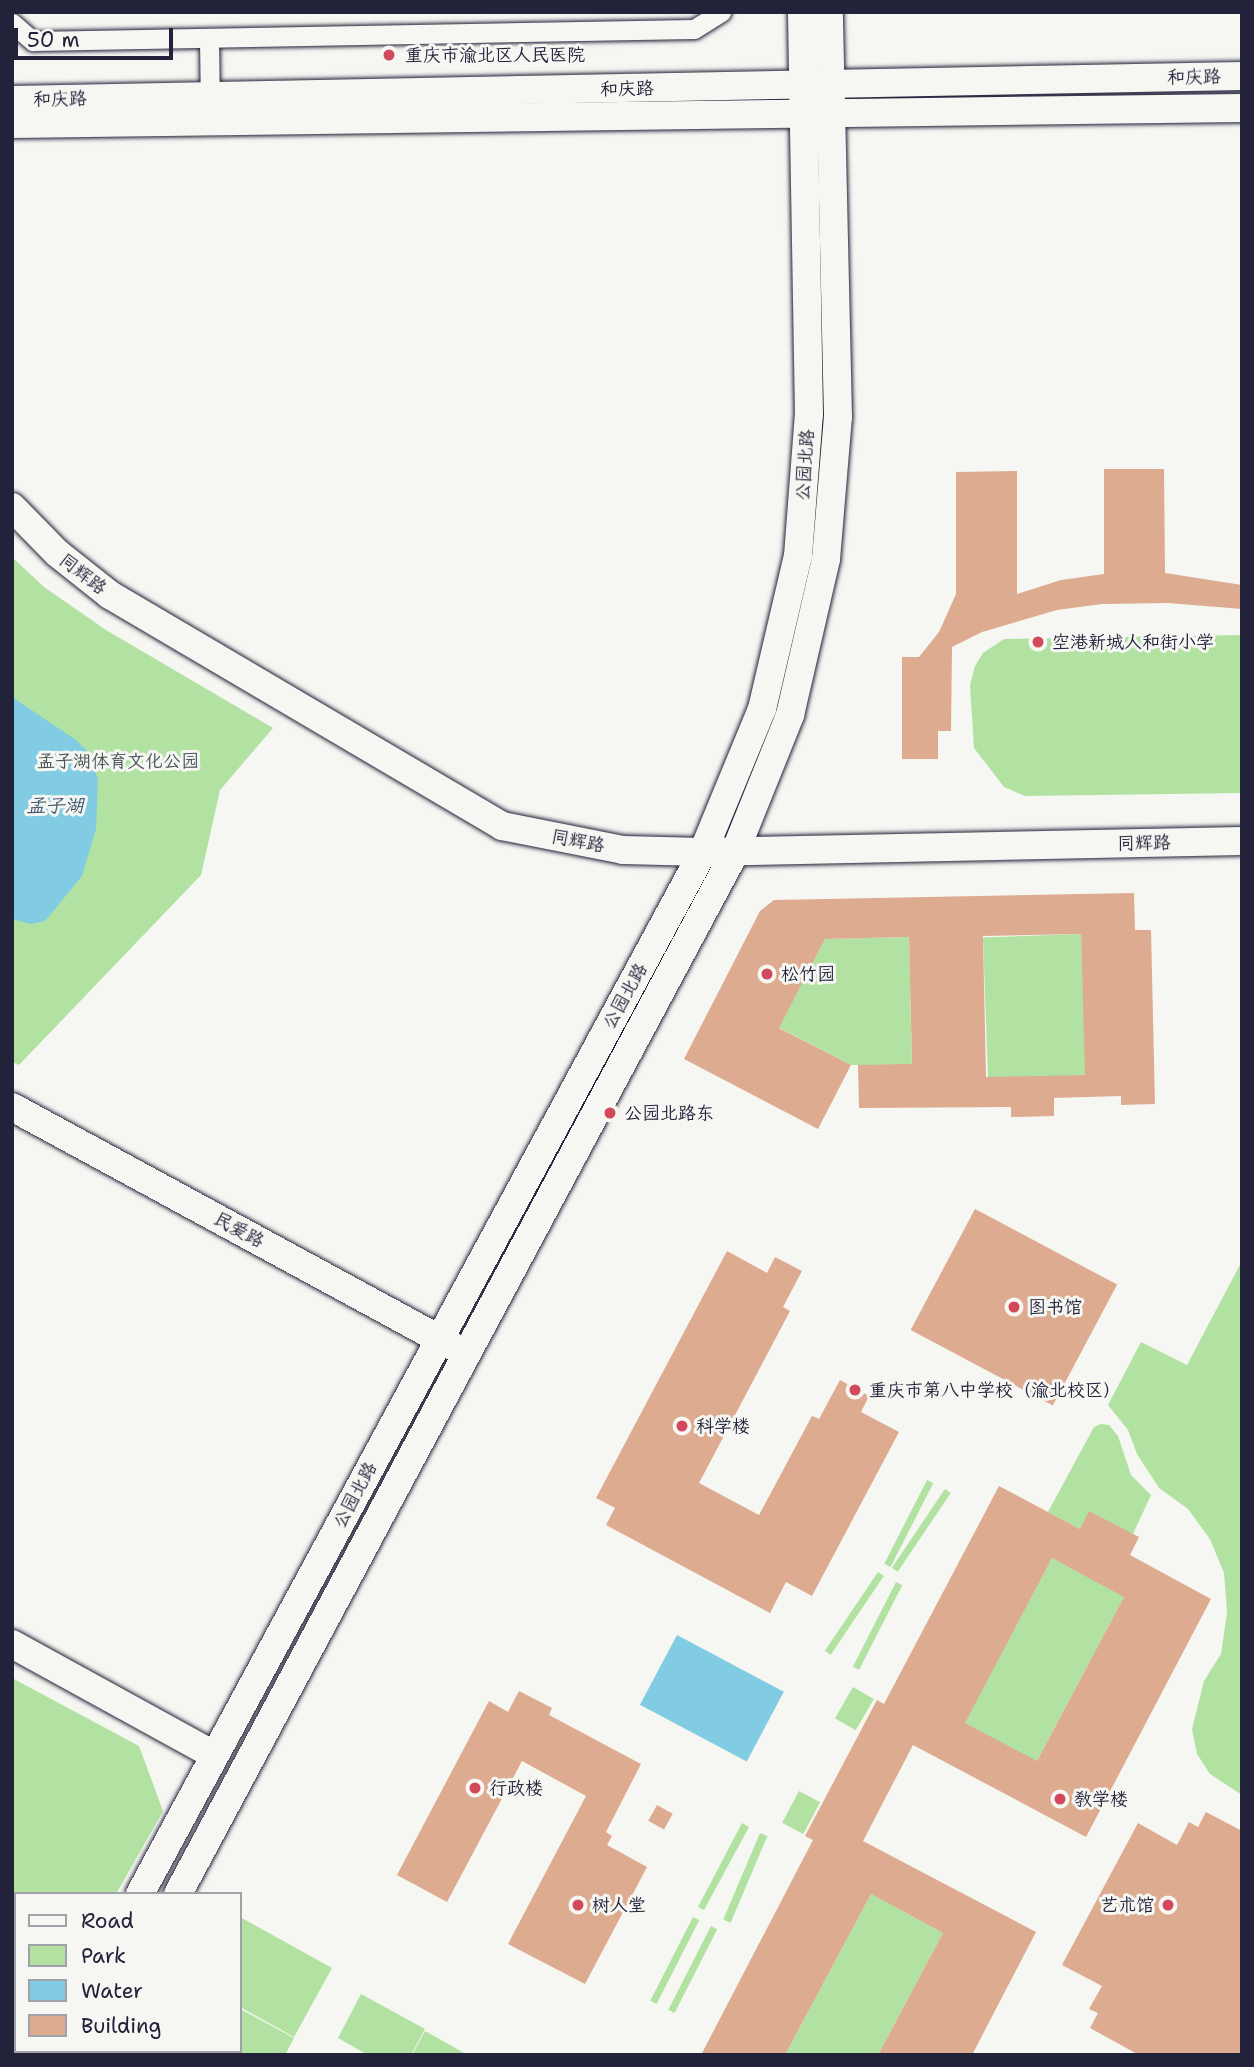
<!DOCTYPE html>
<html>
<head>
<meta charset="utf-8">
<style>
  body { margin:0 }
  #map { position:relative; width:1254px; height:2067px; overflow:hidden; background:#f6f6f2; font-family:"Shantell Sans","LXGW WenKai TC",sans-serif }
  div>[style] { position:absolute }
  .green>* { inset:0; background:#b1e2a2; transform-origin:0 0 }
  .water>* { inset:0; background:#81cce2; transform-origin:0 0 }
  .building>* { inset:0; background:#ddab8f; transform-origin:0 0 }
  .roads { filter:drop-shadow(0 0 2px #22223b) drop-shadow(0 0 2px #22223b) }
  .street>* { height:19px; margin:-9.5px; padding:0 9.5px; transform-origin:9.5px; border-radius:9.5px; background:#f6f6f2 }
  .secondary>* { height:28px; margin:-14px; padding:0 14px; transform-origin:14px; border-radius:14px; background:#f6f6f2 }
  .dots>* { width:19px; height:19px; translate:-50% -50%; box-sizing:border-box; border:4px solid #f6f6f2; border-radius:50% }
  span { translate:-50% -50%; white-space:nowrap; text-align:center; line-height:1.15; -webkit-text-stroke:6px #f6f6f2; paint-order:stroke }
  .poi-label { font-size:18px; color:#22223b }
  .left { translate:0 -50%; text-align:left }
  .right { translate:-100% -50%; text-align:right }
  .street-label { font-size:18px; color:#22223b }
  .park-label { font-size:18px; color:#465255 }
  .water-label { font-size:19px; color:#3e556d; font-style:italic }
  .frame { position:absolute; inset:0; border:14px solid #22223b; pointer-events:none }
  .legend { position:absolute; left:14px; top:1892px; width:228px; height:161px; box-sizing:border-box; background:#f6f6f2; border:2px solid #a1a1a9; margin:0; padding:9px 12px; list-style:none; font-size:21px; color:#22223b }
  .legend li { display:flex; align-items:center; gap:14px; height:35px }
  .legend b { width:35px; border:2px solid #a1a1a9 }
  .scale { position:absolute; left:14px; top:28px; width:159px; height:32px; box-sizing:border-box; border:4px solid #22223b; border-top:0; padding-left:9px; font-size:21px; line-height:24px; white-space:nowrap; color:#22223b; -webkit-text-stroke:5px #f6f6f2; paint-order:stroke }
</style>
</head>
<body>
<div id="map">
  <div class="green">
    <div style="clip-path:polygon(12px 557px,44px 587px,106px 630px,273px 728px,220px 790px,201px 875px,19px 1065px,12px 1062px)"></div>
    <div style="clip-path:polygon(1242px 635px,1242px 793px,1025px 796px,1004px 787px,974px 748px,970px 685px,975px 666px,983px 653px,1004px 639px)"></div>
    <div style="left:1081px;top:934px;width:141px;height:98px;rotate:88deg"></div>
    <div style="clip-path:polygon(909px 937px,912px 1070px,895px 1065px,851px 1065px,755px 1015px,782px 1021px,825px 939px)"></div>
    <div style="clip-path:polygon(1242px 1261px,1242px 1795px,1210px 1774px,1197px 1754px,1192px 1729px,1204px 1681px,1221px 1654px,1227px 1613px,1224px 1573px,1210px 1539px,1188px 1509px,1159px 1488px,1137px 1454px,1128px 1430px,1108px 1405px,1141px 1342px,1187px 1365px)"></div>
    <div style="clip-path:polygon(1101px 1424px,1109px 1425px,1118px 1436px,1131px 1475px,1151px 1495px,1133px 1534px,1080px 1529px,1048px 1512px,1094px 1427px)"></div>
    <div style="left:927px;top:1480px;width:7px;height:94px;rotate:27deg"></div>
    <div style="left:945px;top:1489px;width:7px;height:95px;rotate:34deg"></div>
    <div style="left:1052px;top:1558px;width:82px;height:187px;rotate:28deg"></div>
    <div style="left:878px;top:1572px;width:7px;height:95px;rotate:34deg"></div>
    <div style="left:896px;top:1582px;width:7px;height:95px;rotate:27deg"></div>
    <div style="clip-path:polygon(12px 1678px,139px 1746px,163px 1811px,116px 1894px,16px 1894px,16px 2051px,26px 2051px,24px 2055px,12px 2055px)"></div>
    <div style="left:853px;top:1687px;width:24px;height:36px;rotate:30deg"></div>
    <div style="left:799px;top:1791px;width:24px;height:36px;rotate:28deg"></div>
    <div style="clip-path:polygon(742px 1823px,749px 1827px,704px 1910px,698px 1907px)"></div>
    <div style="left:760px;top:1833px;width:8px;height:94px;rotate:23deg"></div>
    <div style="clip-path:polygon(871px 1894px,943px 1933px,878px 2055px,785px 2055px)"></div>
    <div style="clip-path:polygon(240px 1917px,332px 1968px,294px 2037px,240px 2007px)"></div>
    <div style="left:693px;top:1917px;width:7px;height:94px;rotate:27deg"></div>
    <div style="left:711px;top:1926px;width:7px;height:94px;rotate:27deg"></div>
    <div style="clip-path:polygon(361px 1994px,425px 2029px,411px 2055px,368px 2055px,338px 2038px)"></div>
    <div style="clip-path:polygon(240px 2009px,294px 2038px,285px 2055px,154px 2051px,240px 2051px)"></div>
    <div style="clip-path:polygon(425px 2031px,468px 2055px,412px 2055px)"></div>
  </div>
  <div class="water">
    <div style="clip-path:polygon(12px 697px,76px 740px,87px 751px,98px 779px,96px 829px,82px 876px,45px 921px,31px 924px,12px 919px)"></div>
    <div style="left:677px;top:1635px;width:121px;height:79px;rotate:28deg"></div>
  </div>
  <div class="building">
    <div style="clip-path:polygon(1104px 469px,1164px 469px,1165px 573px,1242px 585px,1242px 609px,1168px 603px,1102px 604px,1057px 610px,982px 632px,952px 647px,951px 731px,938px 731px,938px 759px,902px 759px,902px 657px,919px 657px,939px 632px,956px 594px,956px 472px,1017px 471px,1017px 594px,1061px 580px,1104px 574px)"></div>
    <div style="clip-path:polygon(evenodd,1134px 893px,1135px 930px,1151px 930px,1155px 1104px,1121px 1105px,1121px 1096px,1054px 1098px,1054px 1116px,1011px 1117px,1011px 1107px,859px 1108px,858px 1065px,912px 1064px,909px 937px,825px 939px,779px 1028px,851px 1065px,818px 1129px,684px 1059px,760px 911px,774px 900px,1134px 893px,1081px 934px,1085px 1075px,986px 1077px,983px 936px,1081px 934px)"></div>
    <div style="left:975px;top:1209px;width:161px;height:137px;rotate:28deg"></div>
    <div style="clip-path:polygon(727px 1251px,767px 1273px,775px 1257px,802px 1271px,783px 1307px,790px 1311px,699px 1483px,759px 1515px,812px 1416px,819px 1419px,840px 1380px,869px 1396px,861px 1412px,899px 1432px,812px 1596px,786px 1582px,770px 1613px,606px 1525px,615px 1508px,596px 1498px)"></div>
    <div style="clip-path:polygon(evenodd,999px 1486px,1080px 1529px,1089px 1511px,1139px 1537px,1130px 1555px,1211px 1599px,1086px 1837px,913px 1745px,863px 1841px,1036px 1932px,972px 2055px,878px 2055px,943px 1933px,871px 1894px,785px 2055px,701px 2055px,813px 1840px,805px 1836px,877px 1700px,884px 1704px,999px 1486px,1052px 1558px,1124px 1597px,1037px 1761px,965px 1723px,1052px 1558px)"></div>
    <div style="clip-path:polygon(519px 1691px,552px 1708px,549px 1715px,641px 1764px,606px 1832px,612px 1836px,607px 1845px,647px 1867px,585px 1984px,508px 1944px,586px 1796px,522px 1761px,447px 1902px,397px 1875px,489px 1701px,508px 1712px)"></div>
    <div style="left:657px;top:1805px;width:18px;height:18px;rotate:29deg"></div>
    <div style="clip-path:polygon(1206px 1812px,1242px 1831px,1242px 2055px,1139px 2055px,1090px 2028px,1098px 2013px,1089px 2009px,1102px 1986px,1062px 1965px,1138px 1823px,1177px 1845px,1189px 1822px,1198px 1827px)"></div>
  </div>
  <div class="roads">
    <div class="street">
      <div style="left:12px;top:23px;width:28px;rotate:41deg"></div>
      <div style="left:33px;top:41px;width:661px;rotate:-1.04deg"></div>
      <div style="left:694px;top:29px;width:32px;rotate:-32deg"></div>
      <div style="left:209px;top:38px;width:69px;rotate:89.2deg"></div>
    </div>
    <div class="secondary">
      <div style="left:12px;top:100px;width:1230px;rotate:-1.12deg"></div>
      <div style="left:12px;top:124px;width:1230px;rotate:-0.75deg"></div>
      <div style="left:12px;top:507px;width:64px;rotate:45.6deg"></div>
      <div style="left:57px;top:553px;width:68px;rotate:38.4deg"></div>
      <div style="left:110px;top:595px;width:455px;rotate:30.5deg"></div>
      <div style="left:502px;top:826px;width:123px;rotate:11.2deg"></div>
      <div style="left:623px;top:850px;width:80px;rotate:1.4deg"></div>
      <div style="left:703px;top:852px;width:539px;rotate:-1.17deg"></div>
      <div style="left:12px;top:1107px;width:503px;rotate:28.5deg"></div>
      <div style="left:12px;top:1644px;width:230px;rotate:28.8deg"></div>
      <div style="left:140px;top:1894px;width:1184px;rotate:-61.62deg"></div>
      <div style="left:703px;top:852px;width:155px;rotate:-67.6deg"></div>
      <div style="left:762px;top:709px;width:157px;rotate:-76.8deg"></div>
      <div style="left:798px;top:556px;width:142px;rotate:-85.6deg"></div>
      <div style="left:809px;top:414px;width:402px;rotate:-91deg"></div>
      <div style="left:178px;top:1894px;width:1182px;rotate:-61.87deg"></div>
      <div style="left:735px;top:852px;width:148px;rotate:-68.1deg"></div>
      <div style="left:790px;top:715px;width:160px;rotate:-77deg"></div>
      <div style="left:826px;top:559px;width:143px;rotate:-85.2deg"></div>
      <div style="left:838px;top:417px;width:405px;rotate:-91.3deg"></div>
      <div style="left:53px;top:2055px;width:4px;rotate:-63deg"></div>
      <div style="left:93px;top:2055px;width:4px;rotate:-76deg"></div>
    </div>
  </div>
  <div class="dots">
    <div style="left:389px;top:55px;background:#d1495b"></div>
    <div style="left:1038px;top:642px;background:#d1495b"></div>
    <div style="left:767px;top:974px;background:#d1495b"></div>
    <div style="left:610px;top:1113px;background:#d1495b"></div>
    <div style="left:1014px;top:1307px;background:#d1495b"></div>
    <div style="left:855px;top:1390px;background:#d1495b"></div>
    <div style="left:682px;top:1426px;background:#d1495b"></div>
    <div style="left:475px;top:1788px;background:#d1495b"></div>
    <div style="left:1060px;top:1799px;background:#d1495b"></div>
    <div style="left:578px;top:1905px;background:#d1495b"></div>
    <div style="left:1168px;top:1905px;background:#d1495b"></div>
  </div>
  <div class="poi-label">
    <span class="left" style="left:405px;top:55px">重庆市渝北区人民医院</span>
    <span class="left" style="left:1052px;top:642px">空港新城人和街小学</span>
    <span class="left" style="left:781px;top:974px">松竹园</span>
    <span class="left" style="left:624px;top:1113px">公园北路东</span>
    <span class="left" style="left:1028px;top:1307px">图书馆</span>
    <span class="left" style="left:869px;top:1390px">重庆市第八中学校（渝北校区）</span>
    <span class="left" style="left:696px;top:1426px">科学楼</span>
    <span class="left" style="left:489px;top:1788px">行政楼</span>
    <span class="left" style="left:1074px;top:1799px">教学楼</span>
    <span class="left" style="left:592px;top:1905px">树人堂</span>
    <span class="right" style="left:1154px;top:1905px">艺术馆</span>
  </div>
  <div class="street-label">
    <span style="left:1194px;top:77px;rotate:-1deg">和庆路</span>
    <span style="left:627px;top:89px;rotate:-1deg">和庆路</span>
    <span style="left:60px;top:99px;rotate:-1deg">和庆路</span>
    <span style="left:805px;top:465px;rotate:-86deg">公园北路</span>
    <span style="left:83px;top:574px;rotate:38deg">同辉路</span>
    <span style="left:578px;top:841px;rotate:11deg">同辉路</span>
    <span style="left:1144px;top:843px;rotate:-1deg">同辉路</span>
    <span style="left:625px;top:996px;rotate:-61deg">公园北路</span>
    <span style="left:239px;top:1230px;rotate:28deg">民爱路</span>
    <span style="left:355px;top:1495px;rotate:-62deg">公园北路</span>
  </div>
  <div class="park-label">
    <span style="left:118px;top:761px">孟子湖体育文化公园</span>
  </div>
  <div class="water-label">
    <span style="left:55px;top:806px">孟子湖</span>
  </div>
  <div class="frame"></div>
  <ul class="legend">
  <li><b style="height:9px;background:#f6f6f2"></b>Road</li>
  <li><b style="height:19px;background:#b1e2a2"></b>Park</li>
  <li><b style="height:19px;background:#81cce2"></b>Water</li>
  <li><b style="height:19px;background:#ddab8f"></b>Building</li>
  </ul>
  <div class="scale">50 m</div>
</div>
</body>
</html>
